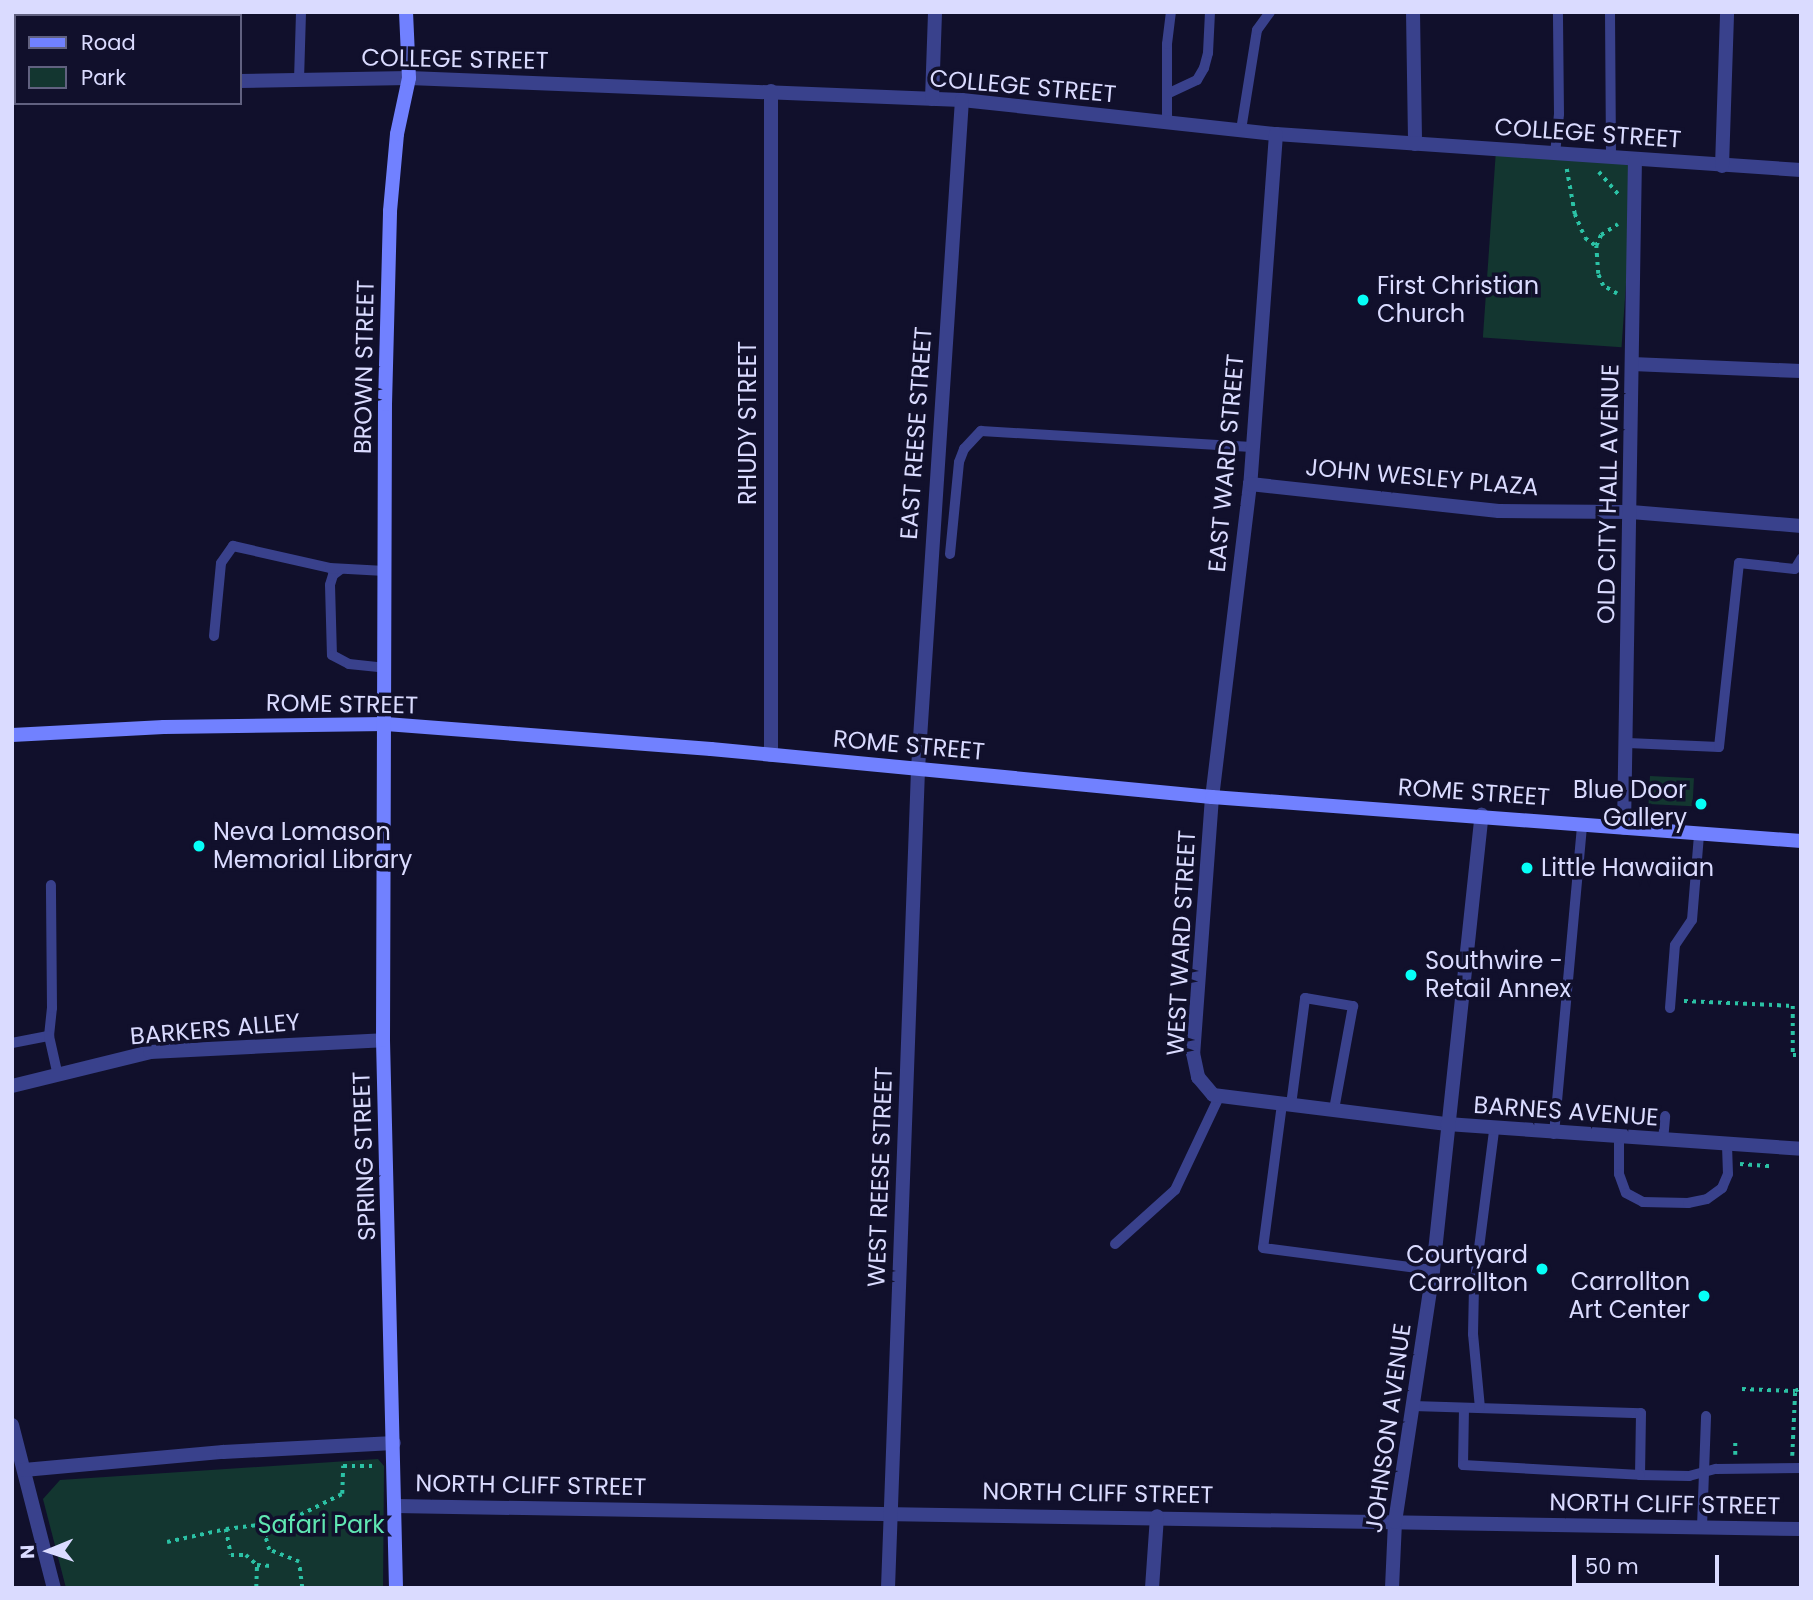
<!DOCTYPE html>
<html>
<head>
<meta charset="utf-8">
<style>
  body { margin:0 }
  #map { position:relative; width:1813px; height:1600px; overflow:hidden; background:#11102c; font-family:Poppins,sans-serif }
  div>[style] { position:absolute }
  .green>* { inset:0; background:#133630; transform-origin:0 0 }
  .path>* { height:3.5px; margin-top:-1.75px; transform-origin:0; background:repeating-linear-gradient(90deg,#2bc2a5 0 3.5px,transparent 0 8.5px) }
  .lane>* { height:10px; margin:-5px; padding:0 5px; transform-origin:5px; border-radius:5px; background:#39418c }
  .street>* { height:14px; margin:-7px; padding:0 7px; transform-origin:7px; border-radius:7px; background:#39418c }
  .secondary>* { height:14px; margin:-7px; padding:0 7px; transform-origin:7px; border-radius:7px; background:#7181ff }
  .dots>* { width:19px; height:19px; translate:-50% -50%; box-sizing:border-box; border:4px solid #11102c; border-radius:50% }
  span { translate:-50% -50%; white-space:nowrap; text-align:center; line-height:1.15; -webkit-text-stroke:7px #11102c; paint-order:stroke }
  .street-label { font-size:24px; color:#dadbff }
  .poi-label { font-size:24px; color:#dadbff }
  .left { translate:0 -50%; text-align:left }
  .right { translate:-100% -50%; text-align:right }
  .park-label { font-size:24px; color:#60e6b2 }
  .frame { position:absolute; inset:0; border:14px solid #dadbff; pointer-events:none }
  .legend { position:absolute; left:14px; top:14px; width:228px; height:91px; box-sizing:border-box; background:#11102c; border:2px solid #616180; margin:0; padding:9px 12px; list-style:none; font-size:21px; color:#dadbff }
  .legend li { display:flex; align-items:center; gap:14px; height:35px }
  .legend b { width:35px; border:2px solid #616180 }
  .north { position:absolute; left:14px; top:1516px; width:70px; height:70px; -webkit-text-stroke:5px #11102c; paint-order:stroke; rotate:268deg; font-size:19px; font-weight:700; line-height:28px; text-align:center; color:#dadbff }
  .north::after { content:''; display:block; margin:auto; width:24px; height:32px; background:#dadbff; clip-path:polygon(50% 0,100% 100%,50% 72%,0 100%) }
  .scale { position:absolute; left:1572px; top:1555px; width:147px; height:32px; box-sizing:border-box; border:4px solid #dadbff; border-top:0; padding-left:9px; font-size:21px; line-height:24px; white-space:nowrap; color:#dadbff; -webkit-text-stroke:5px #11102c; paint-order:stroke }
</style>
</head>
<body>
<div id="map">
  <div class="green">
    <div style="left:1496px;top:150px;width:139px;height:188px;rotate:4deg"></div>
    <div style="left:1650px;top:776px;width:44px;height:28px;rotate:3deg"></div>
    <div style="clip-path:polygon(378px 1459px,384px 1466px,383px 1588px,66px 1588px,43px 1499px,60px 1480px)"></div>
  </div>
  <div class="path">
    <div style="left:1567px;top:169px;width:46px;rotate:79.9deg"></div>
    <div style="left:1575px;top:214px;width:26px;rotate:67deg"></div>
    <div style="left:1585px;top:238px;width:14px;rotate:36deg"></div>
    <div style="left:1599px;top:172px;width:30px;rotate:49deg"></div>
    <div style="left:1617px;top:294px;width:16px;rotate:-150deg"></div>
    <div style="left:1603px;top:286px;width:13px;rotate:-113deg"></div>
    <div style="left:1598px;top:274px;width:28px;rotate:-94deg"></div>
    <div style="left:1596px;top:246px;width:12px;rotate:-66deg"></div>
    <div style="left:1601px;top:235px;width:20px;rotate:-33deg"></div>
    <div style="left:1684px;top:1001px;width:109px;rotate:2.6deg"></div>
    <div style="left:1793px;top:1006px;width:49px;rotate:90deg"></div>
    <div style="left:1793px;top:1055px;width:8px"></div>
    <div style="left:1740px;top:1164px;width:31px;rotate:4deg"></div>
    <div style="left:1742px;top:1389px;width:53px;rotate:2.2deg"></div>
    <div style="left:1795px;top:1391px;width:7px;rotate:-27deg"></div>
    <div style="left:1735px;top:1455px;width:12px;rotate:-90deg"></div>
    <div style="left:1792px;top:1456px;width:65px;rotate:-87.4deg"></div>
    <div style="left:226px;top:1529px;width:41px;rotate:-7deg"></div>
    <div style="left:267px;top:1524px;width:7px;rotate:45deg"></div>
    <div style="left:167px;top:1542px;width:60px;rotate:-12.4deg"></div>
    <div style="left:226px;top:1529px;width:26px;rotate:79deg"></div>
    <div style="left:231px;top:1555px;width:15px"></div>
    <div style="left:246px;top:1555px;width:15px;rotate:42deg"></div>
    <div style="left:256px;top:1588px;width:23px;rotate:-88deg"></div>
    <div style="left:257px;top:1565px;width:14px;rotate:4deg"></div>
    <div style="left:302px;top:1588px;width:26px;rotate:-97deg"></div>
    <div style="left:299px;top:1562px;width:32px;rotate:-158deg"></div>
    <div style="left:269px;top:1550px;width:15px;rotate:-106deg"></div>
    <div style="left:265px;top:1536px;width:8px;rotate:-50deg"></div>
    <div style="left:270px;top:1530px;width:80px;rotate:-26.6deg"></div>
    <div style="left:342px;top:1494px;width:28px;rotate:-88deg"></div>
    <div style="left:343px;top:1466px;width:34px"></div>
  </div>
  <div class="lane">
    <div style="left:1610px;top:12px;width:146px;rotate:89.6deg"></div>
    <div style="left:299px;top:80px;width:68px;rotate:-88.3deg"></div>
    <div style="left:1167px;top:94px;width:33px;rotate:-25deg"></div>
    <div style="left:1197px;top:80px;width:14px;rotate:-60deg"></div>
    <div style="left:1204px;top:68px;width:16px;rotate:-75deg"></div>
    <div style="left:1208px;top:53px;width:41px;rotate:-87.2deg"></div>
    <div style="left:1167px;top:122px;width:78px;rotate:-90deg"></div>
    <div style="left:1167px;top:44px;width:32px;rotate:-83deg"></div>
    <div style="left:1241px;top:130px;width:101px;rotate:-80.9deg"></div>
    <div style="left:1257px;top:30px;width:22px;rotate:-54deg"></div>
    <div style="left:1555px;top:154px;width:40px;rotate:-84.3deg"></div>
    <div style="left:1559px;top:114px;width:102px;rotate:-90.6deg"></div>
    <div style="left:950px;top:554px;width:92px;rotate:-84.4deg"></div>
    <div style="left:959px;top:462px;width:14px;rotate:-69deg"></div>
    <div style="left:964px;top:449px;width:25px;rotate:-47deg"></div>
    <div style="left:981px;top:431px;width:271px;rotate:3.4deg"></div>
    <div style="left:341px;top:569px;width:10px;rotate:143deg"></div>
    <div style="left:333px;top:575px;width:10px;rotate:107deg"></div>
    <div style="left:330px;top:585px;width:70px;rotate:88.4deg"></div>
    <div style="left:332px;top:655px;width:19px;rotate:28deg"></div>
    <div style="left:349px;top:664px;width:37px;rotate:6deg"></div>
    <div style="left:214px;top:636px;width:73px;rotate:-84.5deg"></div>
    <div style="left:221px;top:563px;width:21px;rotate:-55deg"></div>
    <div style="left:233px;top:546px;width:99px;rotate:12.8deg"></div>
    <div style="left:330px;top:568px;width:55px;rotate:3.1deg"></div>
    <div style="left:1628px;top:743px;width:91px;rotate:2.5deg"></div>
    <div style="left:1719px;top:747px;width:185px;rotate:-83.8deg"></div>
    <div style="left:1739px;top:563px;width:56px;rotate:6.1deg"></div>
    <div style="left:1795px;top:569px;width:12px;rotate:-59deg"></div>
    <div style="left:1670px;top:1008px;width:63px;rotate:-85.5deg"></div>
    <div style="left:1675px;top:945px;width:30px;rotate:-56deg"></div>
    <div style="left:1692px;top:920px;width:86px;rotate:-85.3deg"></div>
    <div style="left:49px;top:1036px;width:28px;rotate:-84deg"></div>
    <div style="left:52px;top:1008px;width:123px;rotate:-90.5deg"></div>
    <div style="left:12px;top:1043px;width:38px;rotate:-11deg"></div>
    <div style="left:49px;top:1036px;width:41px;rotate:77.3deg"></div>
    <div style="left:1282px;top:1104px;width:145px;rotate:97.5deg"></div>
    <div style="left:1263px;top:1248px;width:171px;rotate:7.4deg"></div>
    <div style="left:1291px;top:1105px;width:108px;rotate:-82.5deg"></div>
    <div style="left:1305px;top:998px;width:49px;rotate:9.5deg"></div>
    <div style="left:1353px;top:1006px;width:106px;rotate:100.4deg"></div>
    <div style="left:1554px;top:1134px;width:311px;rotate:-84.8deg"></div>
    <div style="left:1619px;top:1138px;width:36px;rotate:90deg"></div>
    <div style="left:1619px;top:1174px;width:20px;rotate:70deg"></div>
    <div style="left:1626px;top:1193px;width:19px;rotate:28deg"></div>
    <div style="left:1643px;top:1202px;width:45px;rotate:1.3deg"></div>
    <div style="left:1688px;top:1203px;width:19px;rotate:-12deg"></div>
    <div style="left:1707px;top:1199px;width:19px;rotate:-36deg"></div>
    <div style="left:1722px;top:1188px;width:15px;rotate:-67deg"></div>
    <div style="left:1728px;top:1174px;width:29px;rotate:-92deg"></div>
    <div style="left:1663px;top:1141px;width:25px;rotate:-85deg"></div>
    <div style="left:1115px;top:1244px;width:81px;rotate:-42deg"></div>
    <div style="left:1175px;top:1190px;width:105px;rotate:-64.7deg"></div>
    <div style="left:1413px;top:1406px;width:228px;rotate:1.8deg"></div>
    <div style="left:1641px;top:1413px;width:62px;rotate:90.9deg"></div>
    <div style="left:1640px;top:1475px;width:49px;rotate:1.2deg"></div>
    <div style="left:1689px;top:1476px;width:28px;rotate:-15deg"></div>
    <div style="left:1716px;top:1469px;width:85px;rotate:-0.7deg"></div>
    <div style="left:1464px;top:1408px;width:57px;rotate:91deg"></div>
    <div style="left:1463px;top:1465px;width:177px;rotate:3.2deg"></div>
    <div style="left:1480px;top:1408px;width:74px;rotate:-95.4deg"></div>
    <div style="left:1473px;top:1334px;width:47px;rotate:-88.8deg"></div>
    <div style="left:1474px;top:1287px;width:158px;rotate:-82.7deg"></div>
    <div style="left:1702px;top:1527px;width:111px;rotate:-87.9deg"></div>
  </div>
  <div class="street">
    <div style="left:1413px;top:12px;width:132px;rotate:89.1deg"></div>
    <div style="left:240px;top:81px;width:169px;rotate:-1deg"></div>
    <div style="left:409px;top:78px;width:553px;rotate:2.28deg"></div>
    <div style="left:962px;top:100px;width:316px;rotate:6.2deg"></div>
    <div style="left:1276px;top:134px;width:526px;rotate:3.92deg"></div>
    <div style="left:12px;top:86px;width:4px"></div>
    <div style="left:771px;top:91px;width:664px;rotate:90deg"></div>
    <div style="left:932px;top:99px;width:87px;rotate:-88deg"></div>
    <div style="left:1276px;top:134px;width:351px;rotate:94.2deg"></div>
    <div style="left:1250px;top:484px;width:315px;rotate:96.9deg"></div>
    <div style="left:1212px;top:797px;width:257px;rotate:94.2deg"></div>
    <div style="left:1193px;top:1053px;width:25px;rotate:78deg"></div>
    <div style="left:1198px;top:1077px;width:23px;rotate:50deg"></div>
    <div style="left:1213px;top:1095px;width:236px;rotate:7.1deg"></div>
    <div style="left:1447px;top:1124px;width:355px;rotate:4deg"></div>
    <div style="left:1722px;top:166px;width:154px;rotate:-88.1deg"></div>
    <div style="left:1632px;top:364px;width:169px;rotate:2.4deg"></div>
    <div style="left:1250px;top:484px;width:250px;rotate:6.2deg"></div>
    <div style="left:1499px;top:511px;width:132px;rotate:0.4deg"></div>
    <div style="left:1631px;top:512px;width:171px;rotate:4.7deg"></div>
    <div style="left:1624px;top:828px;width:668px;rotate:-89.06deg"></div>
    <div style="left:12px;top:1086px;width:142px;rotate:-13.8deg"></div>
    <div style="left:150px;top:1052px;width:233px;rotate:-2.9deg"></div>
    <div style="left:12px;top:1425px;width:168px;rotate:75.6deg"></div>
    <div style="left:24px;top:1470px;width:200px;rotate:-5.2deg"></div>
    <div style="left:223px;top:1452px;width:171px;rotate:-3deg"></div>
    <div style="left:395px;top:1506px;width:1406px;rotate:0.94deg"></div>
    <div style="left:888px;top:1588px;width:820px;rotate:-87.9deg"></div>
    <div style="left:918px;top:769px;width:670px;rotate:-86.24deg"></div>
    <div style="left:1152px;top:1588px;width:72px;rotate:-86deg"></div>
    <div style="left:1392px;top:1588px;width:66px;rotate:-87.4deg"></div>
    <div style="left:1395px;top:1522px;width:255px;rotate:-81.4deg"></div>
    <div style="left:1433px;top:1270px;width:458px;rotate:-83.9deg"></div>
  </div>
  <div class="secondary">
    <div style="left:12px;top:735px;width:152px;rotate:-3deg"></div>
    <div style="left:164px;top:727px;width:222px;rotate:-0.8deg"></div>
    <div style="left:386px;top:724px;width:326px;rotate:4.4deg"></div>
    <div style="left:711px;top:749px;width:503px;rotate:5.47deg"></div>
    <div style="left:1212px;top:797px;width:591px;rotate:4.27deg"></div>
    <div style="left:396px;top:1588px;width:548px;rotate:-91.36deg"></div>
    <div style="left:383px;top:1040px;width:636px;rotate:-89.82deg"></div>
    <div style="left:385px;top:404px;width:193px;rotate:-88.5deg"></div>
    <div style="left:390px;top:211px;width:77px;rotate:-84.8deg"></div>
    <div style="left:397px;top:134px;width:57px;rotate:-77.9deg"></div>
    <div style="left:409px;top:78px;width:66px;rotate:-92.6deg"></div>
  </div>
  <div class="dots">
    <div style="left:1363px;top:300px;background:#06fff7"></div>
    <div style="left:1701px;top:804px;background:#06fff7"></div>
    <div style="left:199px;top:846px;background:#06fff7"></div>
    <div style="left:1527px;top:868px;background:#06fff7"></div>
    <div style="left:1411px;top:975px;background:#06fff7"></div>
    <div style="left:1542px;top:1269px;background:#06fff7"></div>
    <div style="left:1704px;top:1296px;background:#06fff7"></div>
  </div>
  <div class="street-label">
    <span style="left:455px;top:59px;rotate:1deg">COLLEGE STREET</span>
    <span style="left:1023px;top:86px;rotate:5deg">COLLEGE STREET</span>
    <span style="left:1588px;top:133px;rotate:4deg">COLLEGE STREET</span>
    <span style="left:364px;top:367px;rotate:-89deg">BROWN STREET</span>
    <span style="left:748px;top:423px;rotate:-90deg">RHUDY STREET</span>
    <span style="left:916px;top:433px;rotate:-86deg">EAST REESE STREET</span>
    <span style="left:1226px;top:463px;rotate:-85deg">EAST WARD STREET</span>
    <span style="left:1422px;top:477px;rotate:5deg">JOHN WESLEY PLAZA</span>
    <span style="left:1608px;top:494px;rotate:-89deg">OLD CITY HALL AVENUE</span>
    <span style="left:342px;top:704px;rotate:1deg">ROME STREET</span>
    <span style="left:909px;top:745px;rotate:5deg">ROME STREET</span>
    <span style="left:1474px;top:792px;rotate:4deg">ROME STREET</span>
    <span style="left:1181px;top:943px;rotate:-87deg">WEST WARD STREET</span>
    <span style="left:215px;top:1029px;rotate:-5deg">BARKERS ALLEY</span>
    <span style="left:1566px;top:1111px;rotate:4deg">BARNES AVENUE</span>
    <span style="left:364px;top:1156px;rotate:-92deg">SPRING STREET</span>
    <span style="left:880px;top:1177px;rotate:-88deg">WEST REESE STREET</span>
    <span style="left:1388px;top:1428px;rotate:-82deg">JOHNSON AVENUE</span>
    <span style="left:531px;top:1485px;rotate:1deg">NORTH CLIFF STREET</span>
    <span style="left:1098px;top:1493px;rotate:1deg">NORTH CLIFF STREET</span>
    <span style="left:1665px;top:1504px;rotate:1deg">NORTH CLIFF STREET</span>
  </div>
  <div class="poi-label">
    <span class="left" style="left:1377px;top:300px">First Christian<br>Church</span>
    <span class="right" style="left:1687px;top:804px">Blue Door<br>Gallery</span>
    <span class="left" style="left:213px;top:846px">Neva Lomason<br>Memorial Library</span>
    <span class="left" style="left:1541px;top:868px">Little Hawaiian</span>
    <span class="left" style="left:1425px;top:975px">Southwire -<br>Retail Annex</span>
    <span class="right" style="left:1528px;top:1269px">Courtyard<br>Carrollton</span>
    <span class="right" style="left:1690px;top:1296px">Carrollton<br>Art Center</span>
  </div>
  <div class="park-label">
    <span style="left:321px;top:1525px">Safari Park</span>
  </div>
  <div class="frame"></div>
  <ul class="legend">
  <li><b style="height:9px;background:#7181ff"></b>Road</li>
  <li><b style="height:19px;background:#133630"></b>Park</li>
  </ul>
  <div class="north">N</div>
  <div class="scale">50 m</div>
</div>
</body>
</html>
